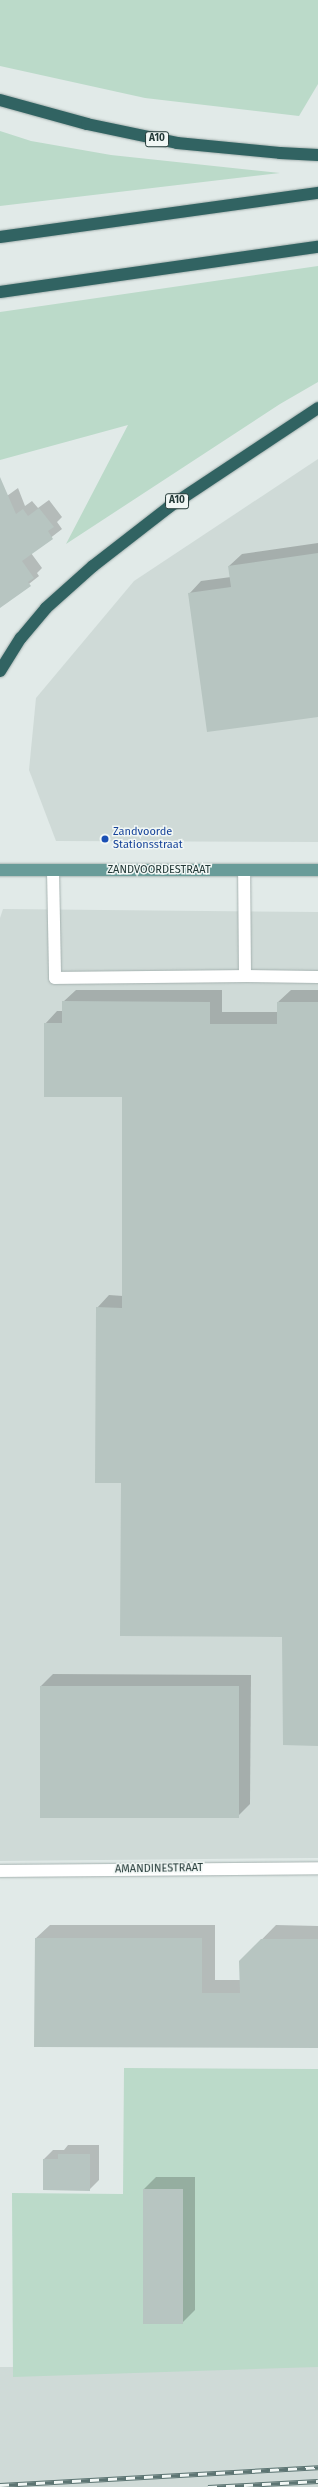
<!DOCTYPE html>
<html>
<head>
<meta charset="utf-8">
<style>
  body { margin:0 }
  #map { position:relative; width:318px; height:2487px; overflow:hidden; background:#e1eae8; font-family:"Fira Sans",sans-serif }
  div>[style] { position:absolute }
  .built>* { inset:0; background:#cfdad7; transform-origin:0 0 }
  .green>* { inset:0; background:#bbdac9 }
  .shadow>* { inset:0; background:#0003 }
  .building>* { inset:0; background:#b7c5c1; transform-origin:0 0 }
  .roads { filter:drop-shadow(0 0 1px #a4b1af) drop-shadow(0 0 1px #a4b1af) }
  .minor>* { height:12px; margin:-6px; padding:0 6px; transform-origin:6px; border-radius:6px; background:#fff }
  .major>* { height:12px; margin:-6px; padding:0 6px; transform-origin:6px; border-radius:6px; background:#699c99 }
  .highway>* { height:12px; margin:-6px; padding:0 6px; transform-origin:6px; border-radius:6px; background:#316362 }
  .rail>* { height:4.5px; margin-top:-2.25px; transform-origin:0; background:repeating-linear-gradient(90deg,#f1f7f5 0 9px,#5d7573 0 18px); box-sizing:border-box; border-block:1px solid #5d7573 }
  .dots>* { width:11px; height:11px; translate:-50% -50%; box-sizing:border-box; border:2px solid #f1f7f5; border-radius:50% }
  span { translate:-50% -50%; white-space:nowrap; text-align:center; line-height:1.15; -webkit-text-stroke:3px #f1f7f5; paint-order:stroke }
  .shield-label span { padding:1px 3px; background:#f1f7f5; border:1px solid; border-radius:3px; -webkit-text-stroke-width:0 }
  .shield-label { font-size:10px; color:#233937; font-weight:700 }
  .transit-label { font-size:11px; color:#164399 }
  .left { translate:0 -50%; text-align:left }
  .street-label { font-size:11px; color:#233937 }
</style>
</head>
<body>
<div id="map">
  <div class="built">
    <div style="clip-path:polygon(318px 459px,318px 842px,56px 841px,29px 770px,36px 698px,134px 581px)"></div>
    <div style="clip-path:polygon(3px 909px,318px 912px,318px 1858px,0 1861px,0 918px)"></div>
    <div style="left:318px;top:2367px;width:120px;height:318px;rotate:90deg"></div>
  </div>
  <div class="green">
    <div style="clip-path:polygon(0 0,318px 0,318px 84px,299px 116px,145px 98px,0 66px)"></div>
    <div style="clip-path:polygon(0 131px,31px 141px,111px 155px,280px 173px,0 206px)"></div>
    <div style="clip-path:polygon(318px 266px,318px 382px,280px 404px,66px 544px,128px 425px,0 460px,0 312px)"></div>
    <div style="clip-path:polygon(124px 2068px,318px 2069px,318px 2367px,13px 2377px,12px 2193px,123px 2194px)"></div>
  </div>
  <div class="shadow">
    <div style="clip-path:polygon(18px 488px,25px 506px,32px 501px,38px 508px,49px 500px,62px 517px,57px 522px,62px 529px,31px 553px,42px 568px,37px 573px,39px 576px,5px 603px,0 596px,0 501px)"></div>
    <div style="clip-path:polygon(318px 543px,318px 716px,189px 594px,201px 581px,231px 577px,229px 566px,242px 554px)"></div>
    <div style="clip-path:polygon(76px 990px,222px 990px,222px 1012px,278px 1012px,278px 1002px,291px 990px,318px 990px,318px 1745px,283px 1636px,122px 1482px,97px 1308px,109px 1295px,123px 1296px,123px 1096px,45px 1024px,57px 1011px,63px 1011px,63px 1002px)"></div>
    <div style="clip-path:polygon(53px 1674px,251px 1675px,250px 1804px,238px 1816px,41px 1686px)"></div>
    <div style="clip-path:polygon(50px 1925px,215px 1925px,215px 1980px,240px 1980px,240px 1962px,276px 1925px,318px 1926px,318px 2047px,36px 1938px)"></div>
    <div style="clip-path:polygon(68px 2145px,99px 2145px,99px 2180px,89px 2190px,44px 2159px,53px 2150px,64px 2150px)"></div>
    <div style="clip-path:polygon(156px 2177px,195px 2177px,195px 2310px,182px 2323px,144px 2189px)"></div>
  </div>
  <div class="building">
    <div style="clip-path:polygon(0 477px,16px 514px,23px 509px,28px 516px,39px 508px,54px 527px,48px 531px,53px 539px,22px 561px,34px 578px,28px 582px,31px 586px,0 608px)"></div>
    <div style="clip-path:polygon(318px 553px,318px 717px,207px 732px,188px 593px,231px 587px,228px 566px)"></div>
    <div style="clip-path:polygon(62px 1001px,210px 1002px,210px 1024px,277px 1024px,277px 1002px,318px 1002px,318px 1746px,283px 1745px,282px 1637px,120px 1636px,121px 1483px,95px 1483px,96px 1307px,122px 1308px,122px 1097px,44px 1097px,44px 1023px,62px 1023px)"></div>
    <div style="left:40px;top:1686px;width:199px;height:132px"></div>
    <div style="clip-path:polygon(35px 1938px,202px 1938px,202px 1993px,240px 1993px,239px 1961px,261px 1939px,318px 1939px,318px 2048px,34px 2047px)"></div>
    <div style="clip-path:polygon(58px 2154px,90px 2154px,90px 2191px,43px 2190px,43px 2159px,58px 2159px)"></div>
    <div style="left:143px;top:2189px;width:40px;height:135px"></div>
  </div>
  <div class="roads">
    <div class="minor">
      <div style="left:53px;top:870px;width:108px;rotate:88.9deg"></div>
      <div style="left:55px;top:978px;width:190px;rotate:-0.6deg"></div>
      <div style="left:245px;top:976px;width:106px;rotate:-90.5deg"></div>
      <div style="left:245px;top:976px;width:73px;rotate:0.8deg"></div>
      <div style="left:0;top:1871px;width:318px;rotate:-0.5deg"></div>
    </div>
    <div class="major">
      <div style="left:0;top:870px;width:318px"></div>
    </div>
    <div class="highway">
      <div style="left:0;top:100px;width:90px;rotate:15.4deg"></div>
      <div style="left:87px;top:124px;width:92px;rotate:11.9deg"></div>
      <div style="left:177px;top:143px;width:103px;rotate:5.5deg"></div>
      <div style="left:280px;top:153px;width:38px;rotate:3deg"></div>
      <div style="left:0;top:237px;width:321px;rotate:-7.9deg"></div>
      <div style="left:0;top:292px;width:321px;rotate:-8.1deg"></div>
      <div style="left:0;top:671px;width:39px;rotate:-58deg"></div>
      <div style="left:21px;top:638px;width:39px;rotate:-50deg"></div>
      <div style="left:46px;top:608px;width:63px;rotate:-41.8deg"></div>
      <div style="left:93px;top:566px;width:96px;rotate:-37.8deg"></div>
      <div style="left:169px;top:507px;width:179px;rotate:-33.6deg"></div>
    </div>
  </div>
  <div class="rail">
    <div style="left:0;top:2485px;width:319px;rotate:-3.2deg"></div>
    <div style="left:208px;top:2487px;width:110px;rotate:-3.1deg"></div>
  </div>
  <div class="dots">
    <div style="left:105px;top:839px;background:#1a4fb4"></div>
  </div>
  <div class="shield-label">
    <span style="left:157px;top:139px">A10</span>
    <span style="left:177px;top:501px">A10</span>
  </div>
  <div class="transit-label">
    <span class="left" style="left:113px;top:839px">Zandvoorde<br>Stationsstraat</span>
  </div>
  <div class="street-label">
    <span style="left:159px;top:870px">ZANDVOORDESTRAAT</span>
    <span style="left:159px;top:1869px;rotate:-1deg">AMANDINESTRAAT</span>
  </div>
</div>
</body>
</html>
